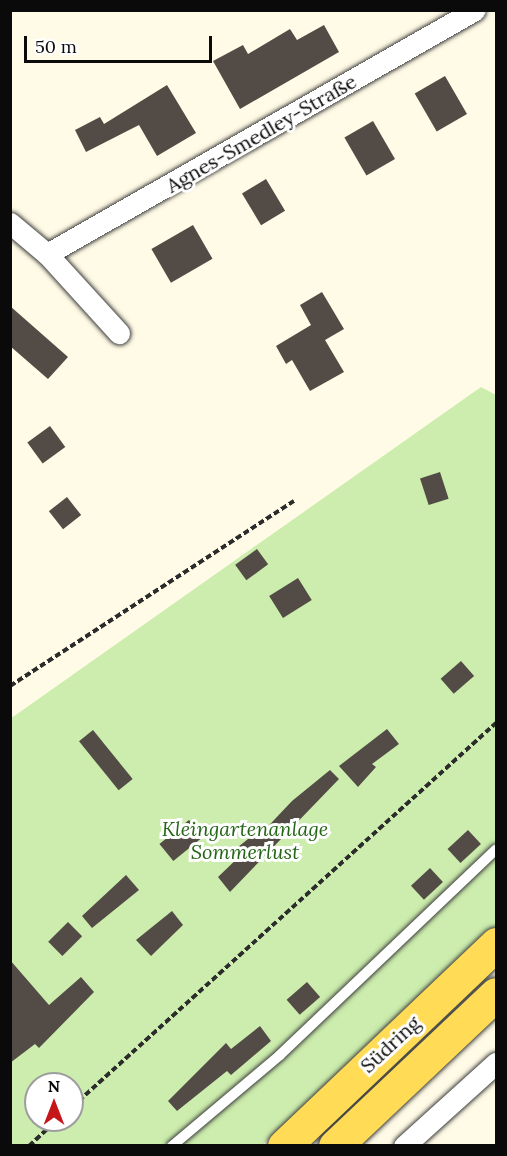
<!DOCTYPE html>
<html>
<head>
<meta charset="utf-8">
<style>
  body { margin:0 }
  #map { position:relative; width:507px; height:1156px; overflow:hidden; background:#fffbe6; font-family:Lora,serif }
  div>[style] { position:absolute }
  .green>* { inset:0; background:#ccedad }
  .building>* { inset:0; background:#534b45; transform-origin:0 0 }
  .path>* { height:4px; margin-top:-2px; transform-origin:0; background:repeating-linear-gradient(90deg,#2c2c2c 0 6px,transparent 0 9px) }
  .roads { filter:drop-shadow(0 0 2px #3d3d3d) drop-shadow(0 0 2px #3d3d3d) }
  .service>* { height:10px; margin:-5px; padding:0 5px; transform-origin:5px; border-radius:5px; background:#fff }
  .minor>* { height:21px; margin:-10.5px; padding:0 10.5px; transform-origin:10.5px; border-radius:10.5px; background:#fff }
  .primary>* { height:33px; margin:-16.5px; padding:0 16.5px; transform-origin:16.5px; border-radius:16.5px; background:#ffdb56 }
  span { translate:-50% -50%; white-space:nowrap; text-align:center; line-height:1.15; -webkit-text-stroke:6px #fff; paint-order:stroke }
  .street-label { font-size:20px; color:#0a0a0a }
  .park-label { font-size:20px; color:#246616; font-style:italic }
  .frame { position:absolute; inset:0; border:12px solid #0a0a0a; pointer-events:none }
  .north { position:absolute; left:24px; top:1072px; width:60px; height:60px; box-sizing:border-box; background:#fff; border:2px solid #9d9d9d; border-radius:50%; rotate:0deg; font-size:16px; font-weight:700; line-height:24px; text-align:center; color:#0a0a0a }
  .north::after { content:''; display:block; margin:auto; width:21px; height:27px; background:#c51619; clip-path:polygon(50% 0,100% 100%,50% 72%,0 100%) }
  .scale { position:absolute; left:24px; top:36px; width:188px; height:27px; box-sizing:border-box; border:3px solid #0a0a0a; border-top:0; padding-left:8px; font-size:18px; line-height:21px; white-space:nowrap; color:#0a0a0a; -webkit-text-stroke:4px #fff; paint-order:stroke }
</style>
</head>
<body>
<div id="map">
  <div class="green">
    <div style="clip-path:polygon(evenodd,481px 387px,496px 395px,496px 927px,262px 1145px,11px 1145px,10px 719px,481px 387px,36px 1084px,72px 1084px,72px 1120px,36px 1120px,36px 1084px)"></div>
  </div>
  <div class="building">
    <div style="clip-path:polygon(324px 25px,339px 52px,240px 109px,213px 61px,243px 45px,248px 54px,290px 29px,297px 40px)"></div>
    <div style="left:445px;top:76px;width:44px;height:35px;rotate:60deg"></div>
    <div style="clip-path:polygon(167px 85px,196px 133px,157px 156px,139px 125px,86px 152px,75px 130px,100px 117px,104px 124px)"></div>
    <div style="left:373px;top:121px;width:44px;height:33px;rotate:60deg"></div>
    <div style="left:266px;top:179px;width:37px;height:28px;rotate:59deg"></div>
    <div style="left:193px;top:225px;width:39px;height:48px;rotate:60deg"></div>
    <div style="clip-path:polygon(322px 292px,344px 329px,325px 340px,344px 372px,310px 391px,292px 360px,286px 364px,276px 346px,311px 325px,300px 305px)"></div>
    <div style="clip-path:polygon(10px 306px,68px 357px,48px 379px,10px 346px)"></div>
    <div style="left:50px;top:426px;width:26px;height:28px;rotate:54deg"></div>
    <div style="left:440px;top:472px;width:28px;height:21px;rotate:72deg"></div>
    <div style="left:67px;top:497px;width:23px;height:23px;rotate:52deg"></div>
    <div style="left:257px;top:549px;width:19px;height:27px;rotate:54deg"></div>
    <div style="left:298px;top:578px;width:26px;height:34px;rotate:58deg"></div>
    <div style="left:461px;top:661px;width:20px;height:27px;rotate:49deg"></div>
    <div style="clip-path:polygon(387px 729px,399px 744px,372px 764px,376px 767px,358px 787px,339px 766px)"></div>
    <div style="left:93px;top:730px;width:63px;height:18px;rotate:51deg"></div>
    <div style="clip-path:polygon(330px 770px,339px 779px,230px 892px,218px 877px,243px 853px,238px 847px,253px 835px,256px 839px,292px 801px)"></div>
    <div style="left:189px;top:820px;width:22px;height:38px;rotate:51deg"></div>
    <div style="left:468px;top:830px;width:19px;height:28px;rotate:47deg"></div>
    <div style="left:430px;top:868px;width:19px;height:26px;rotate:47deg"></div>
    <div style="clip-path:polygon(126px 875px,139px 890px,92px 928px,82px 916px)"></div>
    <div style="clip-path:polygon(172px 911px,183px 925px,151px 956px,136px 940px)"></div>
    <div style="left:68px;top:922px;width:20px;height:28px;rotate:45deg"></div>
    <div style="clip-path:polygon(10px 960px,49px 1005px,81px 977px,94px 992px,39px 1048px,35px 1044px,10px 1063px)"></div>
    <div style="left:307px;top:982px;width:20px;height:27px;rotate:49deg"></div>
    <div style="clip-path:polygon(260px 1026px,271px 1041px,231px 1075px,227px 1071px,177px 1111px,168px 1101px,226px 1043px,231px 1049px)"></div>
  </div>
  <div class="path">
    <div style="left:10px;top:686px;width:339px;rotate:-33.1deg"></div>
    <div style="left:72px;top:1107px;width:572px;rotate:-42.17deg"></div>
    <div style="left:29px;top:1146px;width:38px;rotate:-43deg"></div>
  </div>
  <div class="roads">
    <div class="service">
      <div style="left:172px;top:1146px;width:141px;rotate:-40.1deg"></div>
      <div style="left:280px;top:1055px;width:298px;rotate:-43.6deg"></div>
    </div>
    <div class="minor">
      <div style="left:10px;top:223px;width:48px;rotate:40deg"></div>
      <div style="left:47px;top:254px;width:107px;rotate:47.7deg"></div>
      <div style="left:47px;top:254px;width:492px;rotate:-29.7deg"></div>
      <div style="left:404px;top:1146px;width:124px;rotate:-42.1deg"></div>
    </div>
    <div class="primary">
      <div style="left:284px;top:1146px;width:293px;rotate:-43.6deg"></div>
      <div style="left:335px;top:1146px;width:221px;rotate:-43.4deg"></div>
    </div>
  </div>
  <div class="street-label">
    <span style="left:261px;top:133px;rotate:-30deg">Agnes-Smedley-Straße</span>
    <span style="left:390px;top:1044px;rotate:-43deg">Südring</span>
  </div>
  <div class="park-label">
    <span style="left:245px;top:840px">Kleingartenanlage<br>Sommerlust</span>
  </div>
  <div class="frame"></div>
  <div class="north">N</div>
  <div class="scale">50 m</div>
</div>
</body>
</html>
